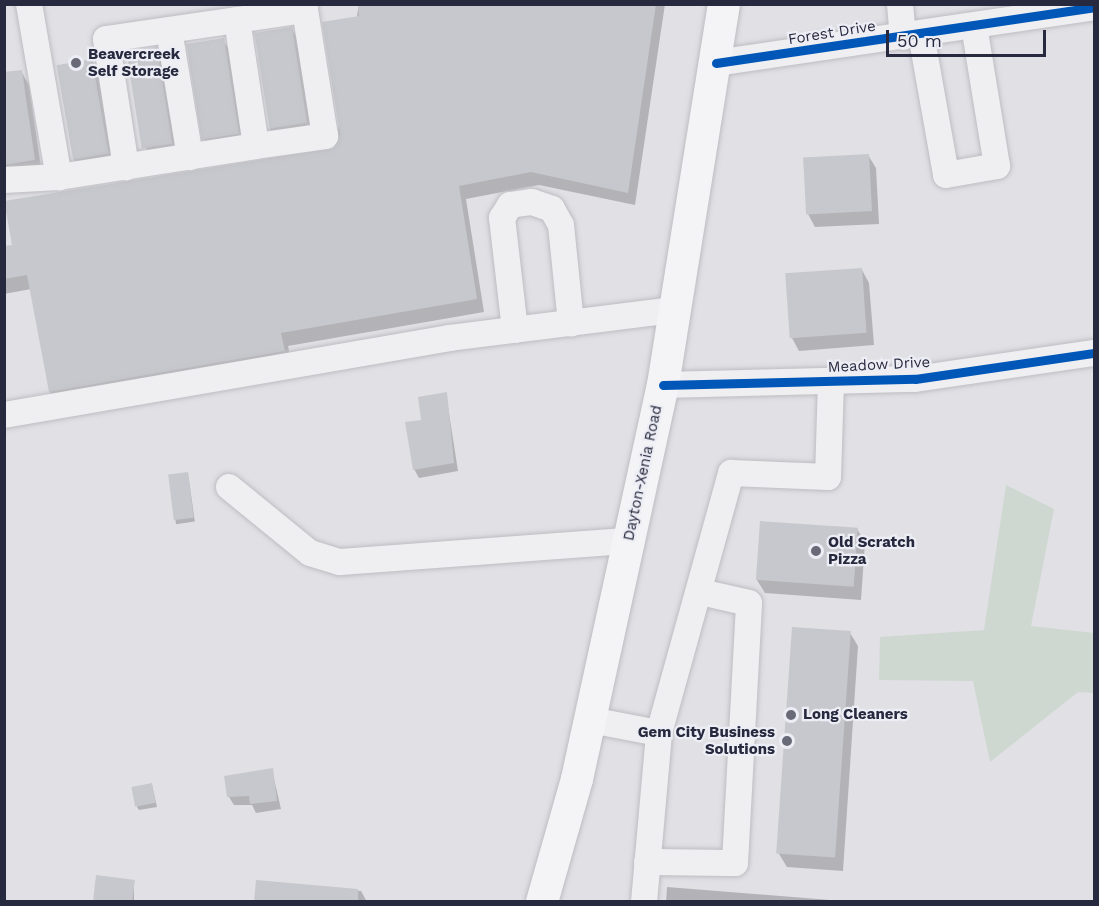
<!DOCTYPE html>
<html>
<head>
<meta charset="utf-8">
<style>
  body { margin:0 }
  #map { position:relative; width:1099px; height:906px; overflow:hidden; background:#e0e0e5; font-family:"Work Sans",sans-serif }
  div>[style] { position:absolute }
  .green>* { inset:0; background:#ced8d0 }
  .shadow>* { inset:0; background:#0003; transform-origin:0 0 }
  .building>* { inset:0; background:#c7c8cd; transform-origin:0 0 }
  .roads { filter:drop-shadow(0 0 2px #bdbdc2) drop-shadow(0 0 2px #bdbdc2) }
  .minor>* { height:26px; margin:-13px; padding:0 13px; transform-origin:13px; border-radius:13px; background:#efeff2 }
  .major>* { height:32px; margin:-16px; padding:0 16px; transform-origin:16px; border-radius:16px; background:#f4f4f6 }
  .cycleway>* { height:9px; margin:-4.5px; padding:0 4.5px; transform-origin:4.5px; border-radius:4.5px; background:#0057b8 }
  .dots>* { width:16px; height:16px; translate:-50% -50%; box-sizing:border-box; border:3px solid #edeef5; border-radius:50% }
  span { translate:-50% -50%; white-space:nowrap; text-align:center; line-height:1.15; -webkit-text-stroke:4.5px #edeef5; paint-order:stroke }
  .street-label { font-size:15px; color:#272a3e }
  .poi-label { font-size:15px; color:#272a3e; font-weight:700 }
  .left { translate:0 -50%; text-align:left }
  .right { translate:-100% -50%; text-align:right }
  .frame { position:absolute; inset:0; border:6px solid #272a3e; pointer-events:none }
  .scale { position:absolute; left:886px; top:30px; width:160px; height:27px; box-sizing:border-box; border:3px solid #272a3e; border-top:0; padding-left:8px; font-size:18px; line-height:21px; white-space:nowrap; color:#272a3e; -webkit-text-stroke:4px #edeef5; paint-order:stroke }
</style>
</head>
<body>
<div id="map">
  <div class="green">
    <div style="clip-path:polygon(1006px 485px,1054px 509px,1031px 626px,1094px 633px,1094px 693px,1078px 692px,990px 762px,973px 681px,879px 680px,880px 637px,984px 630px)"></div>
  </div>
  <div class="shadow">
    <div style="clip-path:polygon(359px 4px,665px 4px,635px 205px,539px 185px,466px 199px,484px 312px,288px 346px,292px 364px,58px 405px,50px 392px,31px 289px,4px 294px,4px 248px,335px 149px)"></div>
    <div style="clip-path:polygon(292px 29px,299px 42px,314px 136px,278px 142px,270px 129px)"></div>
    <div style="clip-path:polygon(223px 40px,231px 53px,245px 146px,211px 152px,204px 139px)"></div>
    <div style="clip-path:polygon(156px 49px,163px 62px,179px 157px,154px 161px,146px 148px)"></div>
    <div style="clip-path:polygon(92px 60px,99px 73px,115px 167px,81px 172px,74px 159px)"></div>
    <div style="clip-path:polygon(21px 71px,29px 85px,42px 174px,4px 177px,4px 74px)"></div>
    <div style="clip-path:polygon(868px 155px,876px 168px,879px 224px,815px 227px,808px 214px,805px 158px)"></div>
    <div style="clip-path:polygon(862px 270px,869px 283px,874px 345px,799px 351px,792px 338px)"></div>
    <div style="clip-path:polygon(446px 394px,458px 471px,419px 478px,414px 469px,423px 421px)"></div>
    <div style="left:188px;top:473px;width:49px;height:19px;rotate:82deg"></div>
    <div style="clip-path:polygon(857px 529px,865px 542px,861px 600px,765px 593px,757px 580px)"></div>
    <div style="clip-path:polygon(794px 629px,850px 633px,858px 646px,843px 871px,787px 867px,779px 854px)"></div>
    <div style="clip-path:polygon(272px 770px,281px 809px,256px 813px,252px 805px,234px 805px,229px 797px)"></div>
    <div style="clip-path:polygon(152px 785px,157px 807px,139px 810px,137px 807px)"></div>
    <div style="clip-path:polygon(134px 881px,134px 902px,94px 902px)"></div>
    <div style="clip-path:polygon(257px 882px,361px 891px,367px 902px,256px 902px)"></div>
    <div style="clip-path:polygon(667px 887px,830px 900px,831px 902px,666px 902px)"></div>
  </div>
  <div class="building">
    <div style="clip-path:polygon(358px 4px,656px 4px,628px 193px,531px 172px,459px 186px,477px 299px,281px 333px,285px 351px,49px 392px,27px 275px,4px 279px,4px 246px,12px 245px,4px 201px,334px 148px,340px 134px,322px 22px,359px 16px)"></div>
    <div style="left:292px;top:27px;width:97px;height:38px;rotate:81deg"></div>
    <div style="left:224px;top:38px;width:97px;height:38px;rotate:81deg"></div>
    <div style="left:157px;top:47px;width:98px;height:31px;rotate:81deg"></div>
    <div style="left:92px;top:59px;width:96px;height:36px;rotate:80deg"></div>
    <div style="clip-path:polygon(22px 70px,35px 160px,4px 165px,4px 72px)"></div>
    <div style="left:869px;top:154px;width:57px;height:66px;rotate:87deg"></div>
    <div style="left:862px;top:268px;width:65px;height:77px;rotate:86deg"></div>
    <div style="clip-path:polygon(447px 392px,454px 463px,413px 470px,405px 422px,421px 420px,418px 397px)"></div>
    <div style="left:188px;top:472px;width:46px;height:20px;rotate:83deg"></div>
    <div style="left:760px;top:521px;width:98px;height:59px;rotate:4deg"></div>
    <div style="left:792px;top:627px;width:59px;height:227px;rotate:4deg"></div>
    <div style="clip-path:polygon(273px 768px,277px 801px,250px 804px,249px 796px,227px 797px,224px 776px)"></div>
    <div style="left:152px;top:783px;width:20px;height:21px;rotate:79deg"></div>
    <div style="clip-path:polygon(96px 875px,135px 880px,132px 902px,93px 902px)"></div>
    <div style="clip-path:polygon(256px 880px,358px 889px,358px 902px,254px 902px)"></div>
  </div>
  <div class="roads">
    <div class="minor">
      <div style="left:29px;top:4px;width:176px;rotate:80.2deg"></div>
      <div style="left:900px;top:4px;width:33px;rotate:85deg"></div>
      <div style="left:237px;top:20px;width:127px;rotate:81.4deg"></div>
      <div style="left:169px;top:30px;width:129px;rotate:80.6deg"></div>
      <div style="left:921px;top:34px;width:143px;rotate:79.9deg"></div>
      <div style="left:946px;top:175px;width:52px;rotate:-10deg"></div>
      <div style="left:997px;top:166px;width:142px;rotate:-99.3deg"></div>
      <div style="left:716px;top:63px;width:382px;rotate:-8.4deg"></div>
      <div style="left:4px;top:180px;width:55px;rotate:-3.1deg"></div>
      <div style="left:59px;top:177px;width:199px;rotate:-8.9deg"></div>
      <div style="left:256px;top:146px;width:70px;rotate:-8.2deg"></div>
      <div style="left:325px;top:136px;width:128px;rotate:-99deg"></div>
      <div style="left:305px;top:10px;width:201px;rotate:171.7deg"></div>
      <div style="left:106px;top:39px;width:130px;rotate:81.1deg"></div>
      <div style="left:515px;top:330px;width:113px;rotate:-96.6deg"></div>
      <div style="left:502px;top:218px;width:15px;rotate:-58deg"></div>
      <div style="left:510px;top:205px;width:22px;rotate:-8deg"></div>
      <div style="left:532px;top:202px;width:21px;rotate:19deg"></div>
      <div style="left:552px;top:209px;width:18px;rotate:61deg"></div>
      <div style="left:561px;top:225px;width:99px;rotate:84.2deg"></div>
      <div style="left:663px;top:385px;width:252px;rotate:-1.4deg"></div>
      <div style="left:915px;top:379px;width:181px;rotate:-8.3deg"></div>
      <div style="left:4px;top:415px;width:452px;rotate:-9.8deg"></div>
      <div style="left:449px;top:338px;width:228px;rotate:-7.1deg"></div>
      <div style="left:229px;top:487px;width:104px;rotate:39.2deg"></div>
      <div style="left:310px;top:553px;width:31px;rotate:17deg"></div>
      <div style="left:340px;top:562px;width:290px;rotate:-4.2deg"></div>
      <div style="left:590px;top:720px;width:70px;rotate:10.7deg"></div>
      <div style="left:659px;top:733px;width:270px;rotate:-74.5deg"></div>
      <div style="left:731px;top:473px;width:97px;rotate:2.4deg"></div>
      <div style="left:828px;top:477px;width:94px;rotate:-88.2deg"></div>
      <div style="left:647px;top:862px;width:88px;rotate:0.7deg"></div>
      <div style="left:735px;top:863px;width:260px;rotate:-86.9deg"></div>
      <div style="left:749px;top:603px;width:49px;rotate:-167.1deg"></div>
      <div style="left:644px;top:902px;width:170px;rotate:-84.9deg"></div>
    </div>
    <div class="major">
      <div style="left:542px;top:902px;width:128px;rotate:-74.1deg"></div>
      <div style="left:577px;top:779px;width:403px;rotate:-77.7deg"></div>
      <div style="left:663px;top:385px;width:386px;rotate:-80.9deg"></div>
    </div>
  </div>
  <div class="cycleway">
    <div style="left:716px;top:63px;width:382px;rotate:-8.4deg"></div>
    <div style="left:663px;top:385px;width:252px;rotate:-1.4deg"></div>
    <div style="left:915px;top:379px;width:181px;rotate:-8.3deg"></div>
  </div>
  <div class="dots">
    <div style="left:76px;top:63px;background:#686a78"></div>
    <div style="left:816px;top:551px;background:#686a78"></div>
    <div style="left:791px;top:715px;background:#686a78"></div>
    <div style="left:787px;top:741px;background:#686a78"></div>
  </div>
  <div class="street-label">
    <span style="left:832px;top:33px;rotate:-9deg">Forest Drive</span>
    <span style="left:879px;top:365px;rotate:-3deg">Meadow Drive</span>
    <span style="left:643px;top:473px;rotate:-78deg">Dayton-Xenia Road</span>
  </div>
  <div class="poi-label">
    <span class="left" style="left:88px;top:63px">Beavercreek<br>Self Storage</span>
    <span class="left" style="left:828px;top:551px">Old Scratch<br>Pizza</span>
    <span class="left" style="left:803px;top:715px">Long Cleaners</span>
    <span class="right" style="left:775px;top:741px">Gem City Business<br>Solutions</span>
  </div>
  <div class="frame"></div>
  <div class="scale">50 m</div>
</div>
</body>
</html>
